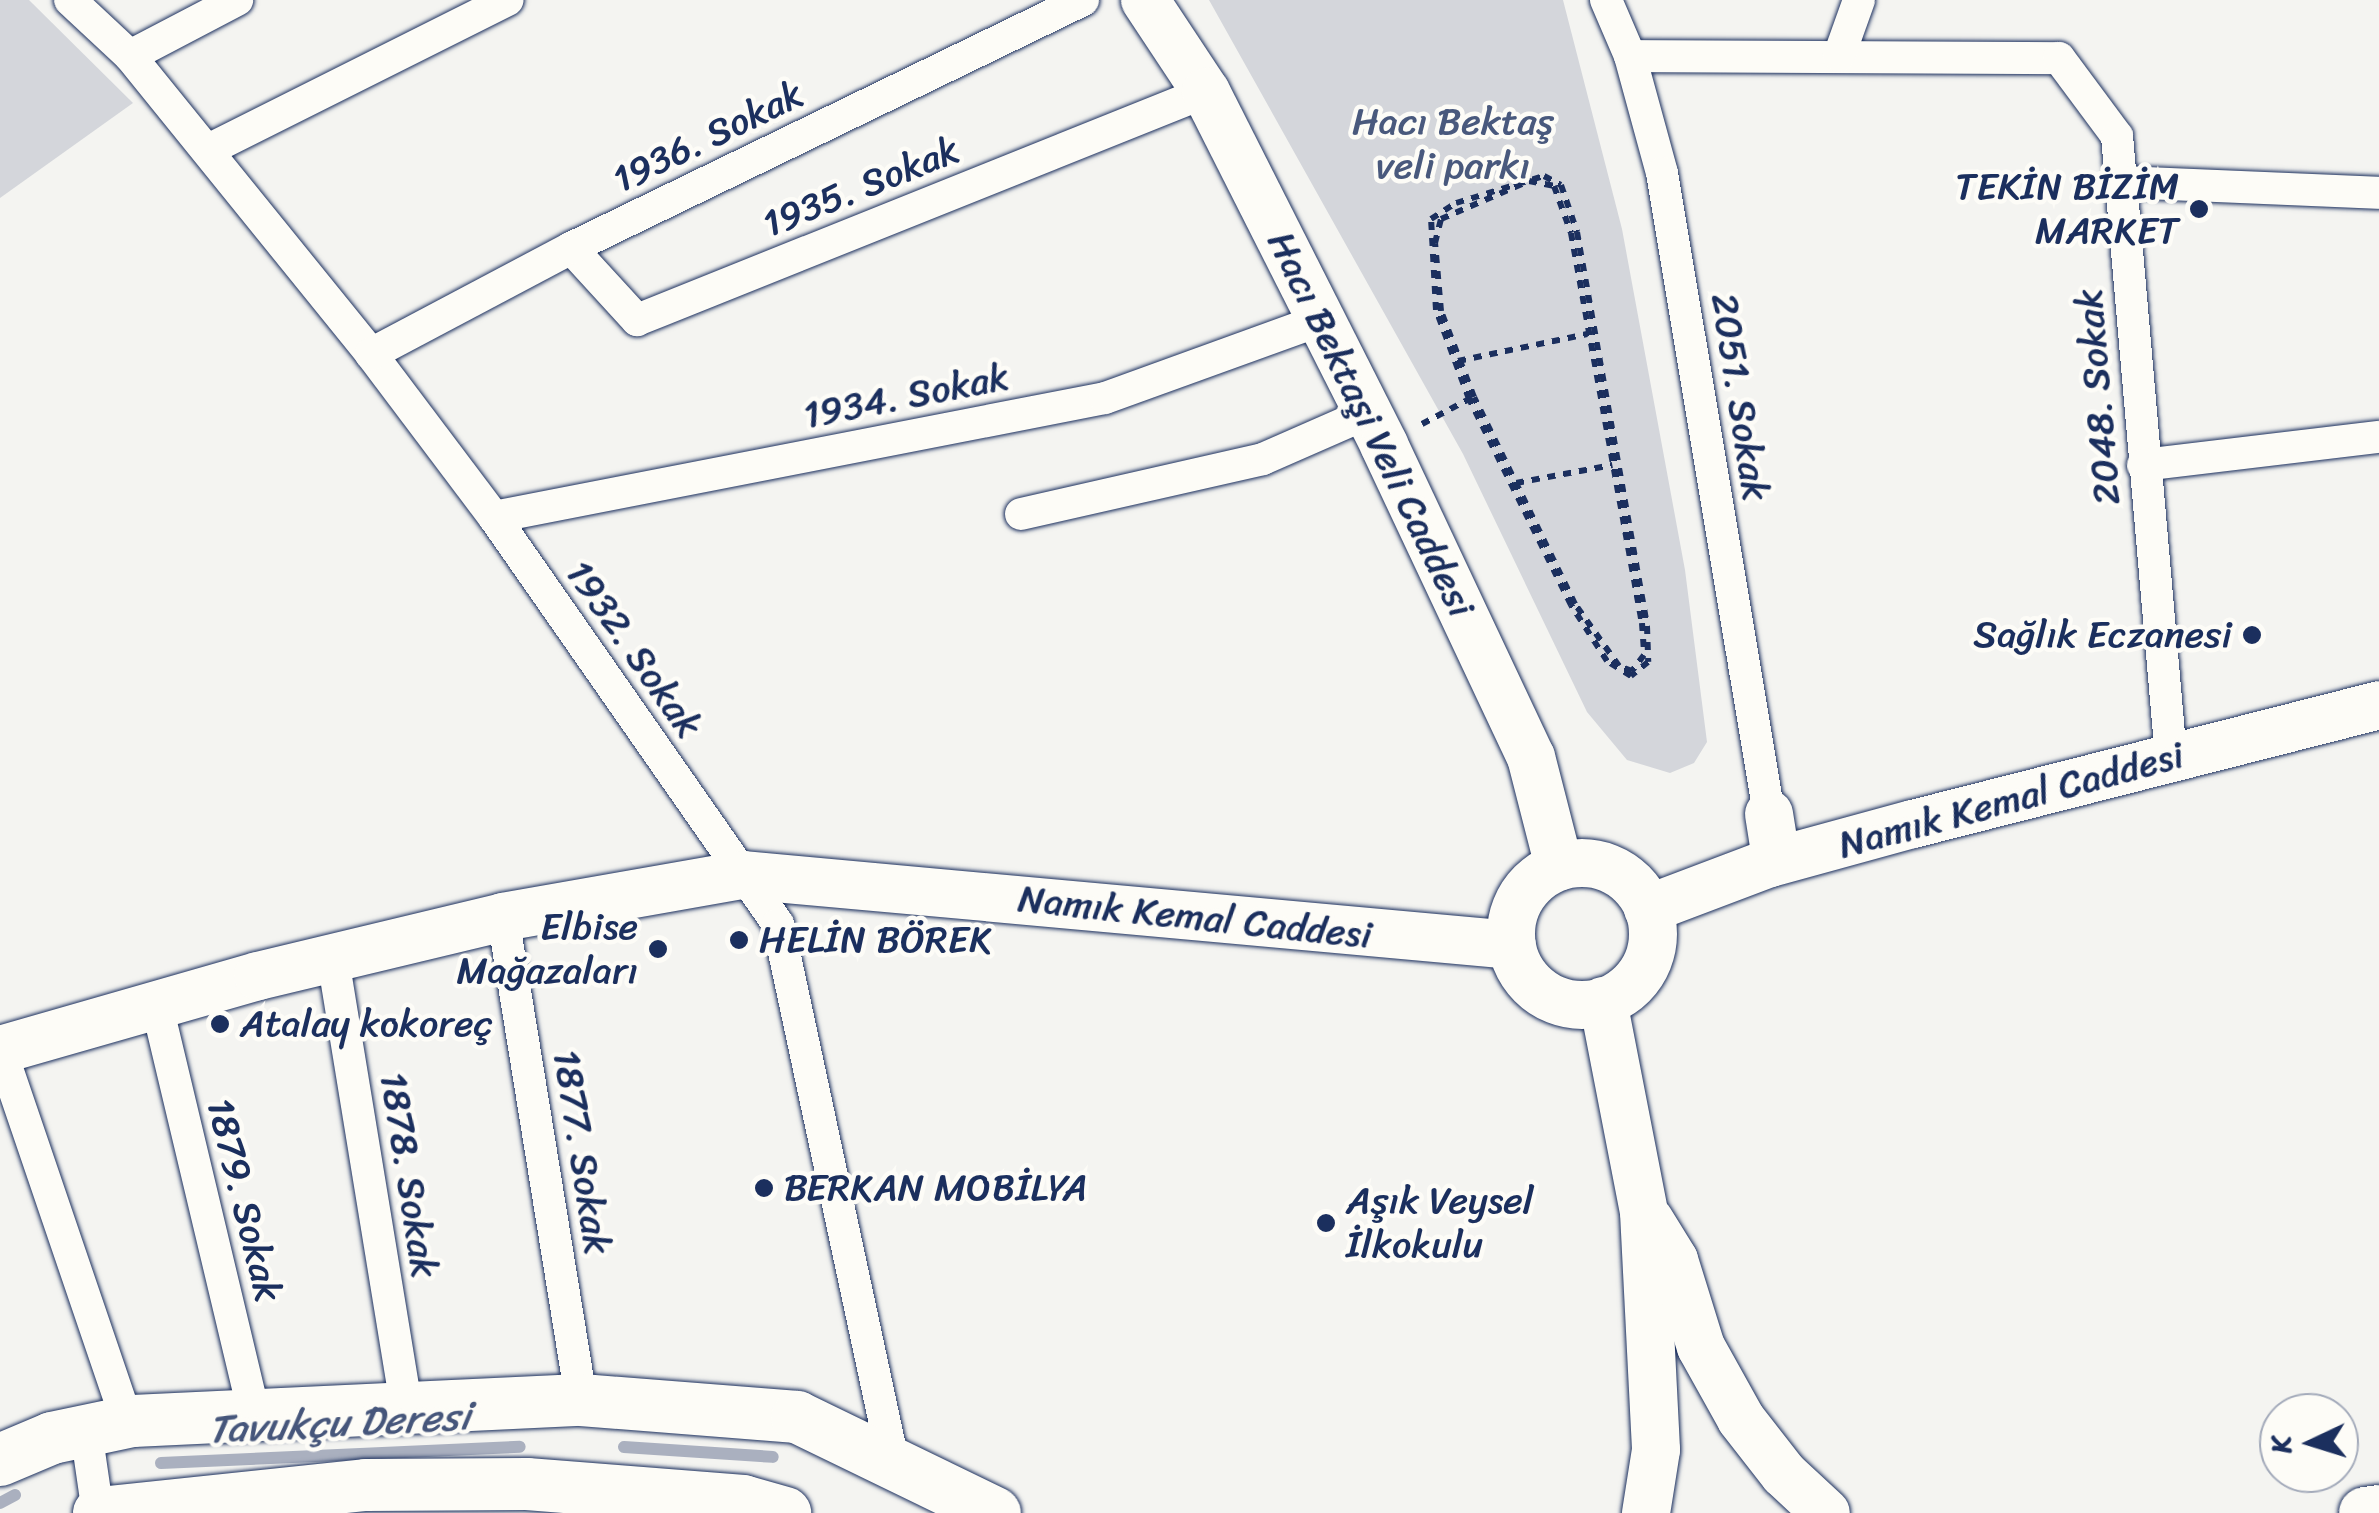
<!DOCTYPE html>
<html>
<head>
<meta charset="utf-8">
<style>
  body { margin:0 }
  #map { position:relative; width:2379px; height:1513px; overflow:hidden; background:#f4f4f1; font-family:Sriracha,sans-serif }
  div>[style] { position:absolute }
  .green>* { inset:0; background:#d4d6db }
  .stream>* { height:12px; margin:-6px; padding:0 6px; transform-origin:6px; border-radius:6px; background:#aab0bf }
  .path>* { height:6px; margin-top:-3px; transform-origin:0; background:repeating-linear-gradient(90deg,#1b2f5e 0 8px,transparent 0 16px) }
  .roads { filter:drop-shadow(0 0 2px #1b2f5e) drop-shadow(0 0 2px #1b2f5e) }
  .street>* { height:32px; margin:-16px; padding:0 16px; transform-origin:16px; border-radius:16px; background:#fdfcf7 }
  .secondary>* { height:48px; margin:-24px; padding:0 24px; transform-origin:24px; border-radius:24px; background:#fdfcf7 }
  .secondary>.ring { margin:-24px; padding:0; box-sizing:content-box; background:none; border:48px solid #fdfcf7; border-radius:50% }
  .primary>* { height:52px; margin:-26px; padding:0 26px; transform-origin:26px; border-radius:26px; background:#fdfcf7 }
  .dots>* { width:28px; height:28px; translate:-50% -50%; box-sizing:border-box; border:5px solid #fdfcf7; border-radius:50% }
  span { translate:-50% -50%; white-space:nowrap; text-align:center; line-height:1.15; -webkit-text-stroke:9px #fdfcf7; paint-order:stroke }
  .park-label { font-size:38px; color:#49597d }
  .street-label { font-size:38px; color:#1b2f5e }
  .poi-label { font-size:38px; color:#1b2f5e }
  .right { translate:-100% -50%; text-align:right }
  .left { translate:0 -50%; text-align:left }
  .water-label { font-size:40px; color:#46567b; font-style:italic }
  .north { position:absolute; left:2259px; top:1393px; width:100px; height:100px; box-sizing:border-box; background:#fdfcf7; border:2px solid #a3aaba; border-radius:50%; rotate:266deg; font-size:28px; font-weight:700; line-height:40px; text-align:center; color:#1b2f5e }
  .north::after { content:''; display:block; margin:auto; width:35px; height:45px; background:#1b2f5e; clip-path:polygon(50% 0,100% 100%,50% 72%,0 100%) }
</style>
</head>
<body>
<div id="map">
  <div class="green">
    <div style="clip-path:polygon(0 0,29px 0,133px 103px,0 198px)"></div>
    <div style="clip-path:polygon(1209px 0,1563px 0,1622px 229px,1685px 570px,1707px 742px,1694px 763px,1670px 773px,1627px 760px,1587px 712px,1463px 454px)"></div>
  </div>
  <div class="stream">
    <div style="left:624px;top:1447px;width:149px;rotate:3.8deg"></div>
    <div style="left:161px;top:1463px;width:359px;rotate:-2.6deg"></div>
    <div style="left:0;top:1503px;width:17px;rotate:-28deg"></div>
  </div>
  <div class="path">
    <div style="left:1544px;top:176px;width:19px;rotate:28deg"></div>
    <div style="left:1561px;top:185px;width:50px;rotate:71.2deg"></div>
    <div style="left:1577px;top:232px;width:400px;rotate:79.9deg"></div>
    <div style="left:1647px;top:626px;width:36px;rotate:88deg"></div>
    <div style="left:1648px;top:662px;width:22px;rotate:141deg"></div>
    <div style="left:1631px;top:676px;width:28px;rotate:-148deg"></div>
    <div style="left:1607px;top:661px;width:67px;rotate:-122.7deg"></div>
    <div style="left:1571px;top:605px;width:230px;rotate:-116.3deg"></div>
    <div style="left:1469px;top:399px;width:95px;rotate:-110.3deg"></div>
    <div style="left:1436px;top:310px;width:91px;rotate:-93.1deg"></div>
    <div style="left:1431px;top:219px;width:30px;rotate:-33deg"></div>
    <div style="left:1456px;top:203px;width:92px;rotate:-17.1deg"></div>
    <div style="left:1529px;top:181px;width:25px;rotate:11deg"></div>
    <div style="left:1554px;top:186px;width:50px;rotate:70.1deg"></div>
    <div style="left:1571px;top:233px;width:396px;rotate:79.7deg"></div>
    <div style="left:1642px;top:623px;width:32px;rotate:86deg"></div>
    <div style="left:1644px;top:655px;width:20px;rotate:127deg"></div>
    <div style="left:1632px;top:671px;width:14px;rotate:-159deg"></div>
    <div style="left:1619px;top:666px;width:76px;rotate:-125.4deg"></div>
    <div style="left:1575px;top:604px;width:230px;rotate:-116deg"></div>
    <div style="left:1474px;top:397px;width:92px;rotate:-111deg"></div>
    <div style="left:1441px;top:311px;width:68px;rotate:-95deg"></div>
    <div style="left:1435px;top:243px;width:25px;rotate:-76deg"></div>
    <div style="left:1441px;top:219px;width:96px;rotate:-23.4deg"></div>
    <div style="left:1458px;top:361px;width:132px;rotate:-11.8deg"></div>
    <div style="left:1422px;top:424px;width:58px;rotate:-27.9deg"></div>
    <div style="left:1516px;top:483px;width:98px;rotate:-10.6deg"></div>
  </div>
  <div class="roads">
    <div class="street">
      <div style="left:70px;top:0;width:82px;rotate:43deg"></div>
      <div style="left:130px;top:56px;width:383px;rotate:51deg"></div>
      <div style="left:371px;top:354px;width:204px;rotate:53deg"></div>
      <div style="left:494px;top:517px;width:496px;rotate:55.1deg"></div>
      <div style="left:778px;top:924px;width:549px;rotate:77.91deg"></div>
      <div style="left:1606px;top:0;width:61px;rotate:66.8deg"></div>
      <div style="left:1630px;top:56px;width:121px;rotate:74.7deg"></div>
      <div style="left:1662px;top:173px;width:650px;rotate:80.52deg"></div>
      <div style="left:130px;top:56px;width:121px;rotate:-27.6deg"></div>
      <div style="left:1630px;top:56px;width:429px;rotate:0.3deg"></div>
      <div style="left:2059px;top:58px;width:97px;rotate:53.4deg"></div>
      <div style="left:2117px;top:136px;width:623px;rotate:85.03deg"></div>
      <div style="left:1839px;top:56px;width:59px;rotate:-70.3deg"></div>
      <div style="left:208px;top:150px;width:335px;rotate:-26.6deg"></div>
      <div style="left:2120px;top:182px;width:259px;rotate:2.4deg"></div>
      <div style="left:571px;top:248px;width:98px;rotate:47.5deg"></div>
      <div style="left:637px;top:320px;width:613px;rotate:-21.84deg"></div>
      <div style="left:371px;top:354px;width:226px;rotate:-27.9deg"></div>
      <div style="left:571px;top:248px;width:569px;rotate:-25.84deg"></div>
      <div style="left:2143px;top:465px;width:238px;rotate:-6.8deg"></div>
      <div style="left:1021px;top:514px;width:248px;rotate:-12.8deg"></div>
      <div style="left:1263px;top:459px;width:115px;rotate:-23.7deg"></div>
      <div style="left:494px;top:517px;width:622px;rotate:-11.02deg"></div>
      <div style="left:1105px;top:398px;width:232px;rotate:-19.9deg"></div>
      <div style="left:503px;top:917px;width:489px;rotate:80.8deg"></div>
      <div style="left:333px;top:959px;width:451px;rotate:80.7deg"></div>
      <div style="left:157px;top:1006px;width:418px;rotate:76.6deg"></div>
      <div style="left:0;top:1048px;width:395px;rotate:71.2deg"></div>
      <div style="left:86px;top:1431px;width:83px;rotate:81.7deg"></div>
    </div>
    <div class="secondary">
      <div style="left:1145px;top:0;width:110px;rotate:56.5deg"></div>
      <div style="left:1206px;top:92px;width:395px;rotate:63.2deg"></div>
      <div style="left:1384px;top:445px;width:345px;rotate:64.8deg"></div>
      <div style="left:1531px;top:757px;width:113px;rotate:75.6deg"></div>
      <div style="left:1769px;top:814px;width:37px;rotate:81deg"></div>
      <div style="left:1775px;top:851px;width:13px;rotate:113deg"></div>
      <div class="ring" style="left:1511px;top:863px;width:94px;height:94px"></div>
      <div style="left:1648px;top:909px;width:130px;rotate:-20.7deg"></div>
      <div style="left:1770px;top:863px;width:148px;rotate:-15.3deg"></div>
      <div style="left:1913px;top:824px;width:481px;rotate:-14.3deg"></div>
      <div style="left:1603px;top:1001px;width:215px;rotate:79deg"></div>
      <div style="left:1644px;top:1212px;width:238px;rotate:87.1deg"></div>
      <div style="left:1656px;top:1450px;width:64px;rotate:99deg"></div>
      <div style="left:0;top:1050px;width:268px;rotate:-16deg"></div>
      <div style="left:258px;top:976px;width:252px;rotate:-13.5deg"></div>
      <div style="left:503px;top:917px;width:243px;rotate:-10deg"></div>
      <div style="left:742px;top:875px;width:773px;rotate:5.19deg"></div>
      <div style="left:1650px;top:1221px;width:46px;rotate:58.4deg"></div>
      <div style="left:1674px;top:1260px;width:91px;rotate:72.8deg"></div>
      <div style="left:1701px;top:1347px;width:82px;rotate:60.9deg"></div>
      <div style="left:1741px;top:1419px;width:70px;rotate:52deg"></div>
      <div style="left:1784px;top:1474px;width:57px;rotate:42.9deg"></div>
    </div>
    <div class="primary">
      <div style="left:0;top:1460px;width:56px;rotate:-22.9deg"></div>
      <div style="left:52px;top:1438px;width:83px;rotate:-11.9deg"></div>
      <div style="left:133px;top:1421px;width:448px;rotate:-2.7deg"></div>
      <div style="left:581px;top:1400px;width:217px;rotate:4.5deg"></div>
      <div style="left:797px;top:1417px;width:220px;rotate:25.9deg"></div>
      <div style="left:99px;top:1513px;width:268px;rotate:-6deg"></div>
      <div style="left:366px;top:1485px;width:161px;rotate:-0.4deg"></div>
      <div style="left:527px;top:1484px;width:217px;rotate:4.5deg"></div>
      <div style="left:743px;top:1501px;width:44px;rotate:15.9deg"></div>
      <div style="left:2365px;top:1513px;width:14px;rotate:-8deg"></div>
    </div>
  </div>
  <div class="dots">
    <div style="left:2199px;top:209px;background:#1b2f5e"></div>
    <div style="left:2252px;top:635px;background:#1b2f5e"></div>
    <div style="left:739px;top:940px;background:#1b2f5e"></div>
    <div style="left:658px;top:949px;background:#1b2f5e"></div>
    <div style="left:220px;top:1024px;background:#1b2f5e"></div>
    <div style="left:764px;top:1188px;background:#1b2f5e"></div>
    <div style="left:1326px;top:1223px;background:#1b2f5e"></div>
  </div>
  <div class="park-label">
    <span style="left:1453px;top:144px">Hacı Bektaş<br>veli parkı</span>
  </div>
  <div class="street-label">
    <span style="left:708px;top:137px;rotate:-26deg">1936. Sokak</span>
    <span style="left:861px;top:187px;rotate:-22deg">1935. Sokak</span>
    <span style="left:906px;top:396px;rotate:-11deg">1934. Sokak</span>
    <span style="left:1740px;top:397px;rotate:81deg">2051. Sokak</span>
    <span style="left:2098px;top:397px;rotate:-95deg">2048. Sokak</span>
    <span style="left:1371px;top:424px;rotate:64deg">Hacı Bektaşi Veli Caddesi</span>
    <span style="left:634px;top:649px;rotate:55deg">1932. Sokak</span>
    <span style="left:2011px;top:800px;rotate:-15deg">Namık Kemal Caddesi</span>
    <span style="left:1195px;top:917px;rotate:6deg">Namık Kemal Caddesi</span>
    <span style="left:582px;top:1152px;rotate:81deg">1877. Sokak</span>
    <span style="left:409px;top:1175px;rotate:81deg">1878. Sokak</span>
    <span style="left:244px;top:1200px;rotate:76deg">1879. Sokak</span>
  </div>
  <div class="poi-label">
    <span class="right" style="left:2179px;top:209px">TEKİN BİZİM<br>MARKET</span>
    <span class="right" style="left:2232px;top:635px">Sağlık Eczanesi</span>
    <span class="right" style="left:638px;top:949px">Elbise<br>Mağazaları</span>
    <span class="left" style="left:759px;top:940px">HELİN BÖREK</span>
    <span class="left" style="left:240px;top:1024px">Atalay kokoreç</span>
    <span class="left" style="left:784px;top:1188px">BERKAN MOBİLYA</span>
    <span class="left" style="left:1346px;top:1223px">Aşık Veysel<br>İlkokulu</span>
  </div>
  <div class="water-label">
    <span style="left:339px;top:1423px;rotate:-3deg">Tavukçu Deresi</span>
  </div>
  <div class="north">K</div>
</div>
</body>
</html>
